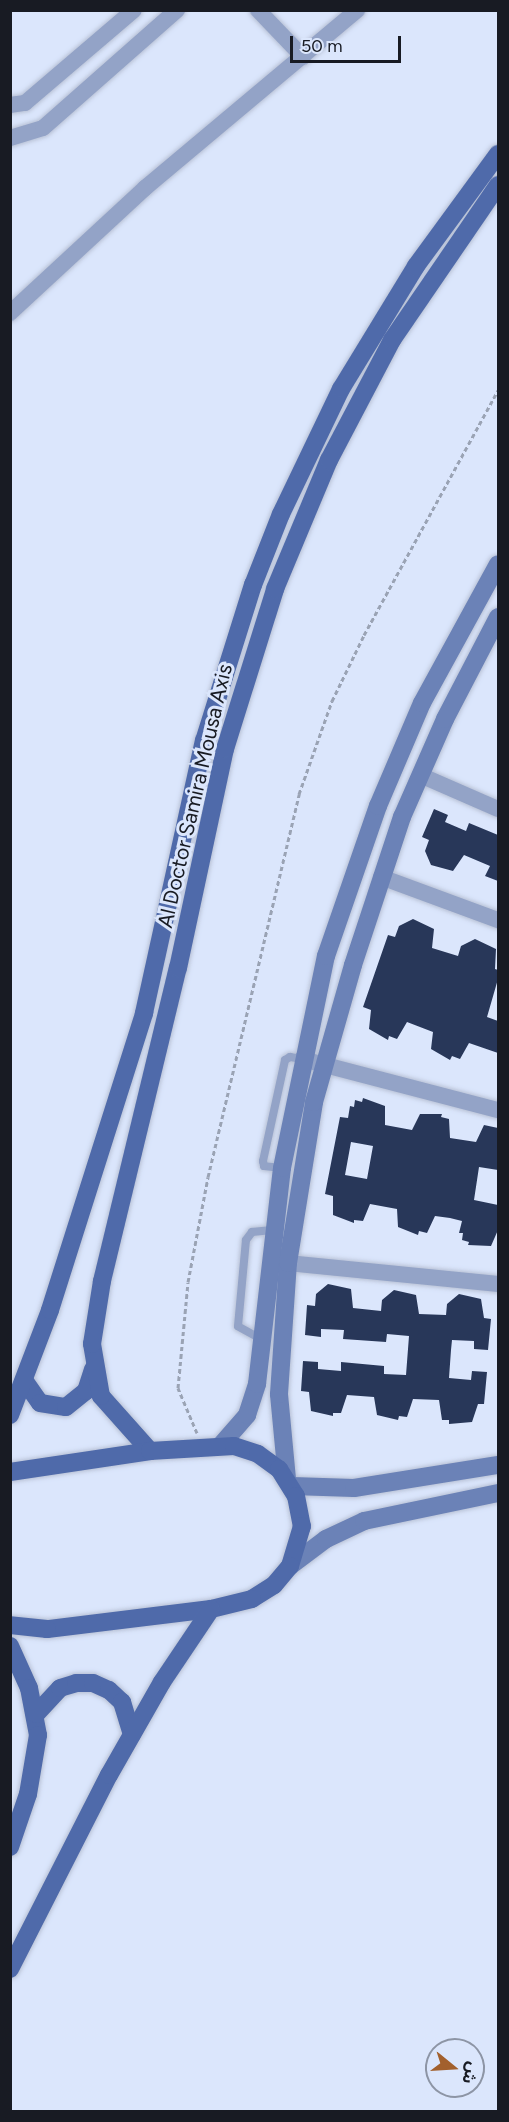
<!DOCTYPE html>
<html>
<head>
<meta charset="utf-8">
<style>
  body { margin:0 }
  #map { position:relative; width:509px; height:2122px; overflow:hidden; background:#dbe6fc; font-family:Figtree,"Noto Sans Arabic",sans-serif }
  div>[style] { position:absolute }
  .building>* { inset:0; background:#283759 }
  .path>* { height:3px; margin-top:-1.5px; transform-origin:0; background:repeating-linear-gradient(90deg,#9aa3b4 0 4.5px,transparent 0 7.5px) }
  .roads { filter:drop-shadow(0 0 2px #b8c1d5) drop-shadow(0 0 2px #b8c1d5) }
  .lane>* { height:8px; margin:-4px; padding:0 4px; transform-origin:4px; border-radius:4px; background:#93a3c7 }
  .street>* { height:16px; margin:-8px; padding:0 8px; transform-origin:8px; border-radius:8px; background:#93a3c7 }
  .secondary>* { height:18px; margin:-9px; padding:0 9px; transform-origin:9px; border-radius:9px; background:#6b82b7 }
  .primary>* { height:18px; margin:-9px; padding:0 9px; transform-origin:9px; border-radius:9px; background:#4f6aaa }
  span { translate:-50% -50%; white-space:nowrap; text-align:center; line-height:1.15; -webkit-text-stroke:6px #dbe6fc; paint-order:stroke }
  .street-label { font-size:21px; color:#181b23 }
  .frame { position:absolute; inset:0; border:12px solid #181b23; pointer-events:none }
  .north { position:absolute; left:425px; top:2038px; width:60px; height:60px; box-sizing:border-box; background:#dbe6fc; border:2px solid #8d95a5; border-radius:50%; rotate:108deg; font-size:16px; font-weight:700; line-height:24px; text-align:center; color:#181b23 }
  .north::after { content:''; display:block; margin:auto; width:21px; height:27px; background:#a2602d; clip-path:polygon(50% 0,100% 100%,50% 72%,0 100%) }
  .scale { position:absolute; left:290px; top:36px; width:111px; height:27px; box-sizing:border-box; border:3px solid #181b23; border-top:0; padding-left:8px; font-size:18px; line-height:21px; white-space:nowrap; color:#181b23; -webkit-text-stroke:4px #dbe6fc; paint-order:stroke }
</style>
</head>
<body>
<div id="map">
  <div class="building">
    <div style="clip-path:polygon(434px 809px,448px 815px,445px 822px,466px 831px,469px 823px,498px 835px,498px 881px,485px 876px,490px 866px,464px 855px,453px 871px,431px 865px,425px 851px,429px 840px,422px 837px)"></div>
    <div style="clip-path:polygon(413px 919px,434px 929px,432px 948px,458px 956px,461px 946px,475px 939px,496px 949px,495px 969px,498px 970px,498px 979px,487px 1017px,498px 1021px,498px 1053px,469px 1043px,460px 1059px,452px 1056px,450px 1060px,431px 1049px,433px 1032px,407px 1022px,397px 1039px,389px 1036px,388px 1040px,369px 1029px,371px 1010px,363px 1007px,388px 935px,395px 937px,399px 926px)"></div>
    <div style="clip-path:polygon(evenodd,363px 1098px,385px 1106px,385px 1125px,412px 1130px,420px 1114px,442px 1114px,441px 1117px,449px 1119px,450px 1138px,476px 1142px,484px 1125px,498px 1128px,498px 1170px,479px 1167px,474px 1200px,498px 1205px,498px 1230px,491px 1246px,468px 1245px,469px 1242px,462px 1240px,463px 1233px,459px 1233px,462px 1221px,450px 1218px,435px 1216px,427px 1233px,419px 1231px,418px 1235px,398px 1227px,397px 1209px,370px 1204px,363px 1221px,354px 1220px,354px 1223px,333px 1215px,333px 1196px,325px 1194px,340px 1117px,348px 1118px,350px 1106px,354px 1107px,355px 1100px,362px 1102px,363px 1098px,351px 1142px,373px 1146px,367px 1179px,345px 1175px,351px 1142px)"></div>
    <div style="clip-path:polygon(328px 1284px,351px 1289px,353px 1308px,381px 1311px,382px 1300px,394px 1290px,416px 1295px,419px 1314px,446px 1315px,447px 1304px,459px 1294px,481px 1299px,484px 1318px,491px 1319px,488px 1350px,474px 1349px,474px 1341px,452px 1340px,451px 1350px,449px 1378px,471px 1380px,472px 1371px,487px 1372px,484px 1404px,478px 1404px,472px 1422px,449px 1424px,449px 1420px,442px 1420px,439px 1400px,413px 1399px,407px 1417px,399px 1416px,398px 1420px,377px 1415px,374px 1397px,347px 1395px,341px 1413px,333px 1413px,333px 1416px,311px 1411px,309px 1392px,301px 1391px,303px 1361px,318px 1362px,318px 1369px,341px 1371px,341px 1362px,384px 1366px,384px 1374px,406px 1375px,409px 1336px,387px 1334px,386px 1342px,343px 1339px,344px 1330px,321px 1329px,321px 1337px,305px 1335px,307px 1305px,315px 1306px,316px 1294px)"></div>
  </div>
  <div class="path">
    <div style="left:197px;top:1433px;width:49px;rotate:-112.9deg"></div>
    <div style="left:178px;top:1388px;width:106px;rotate:-84.6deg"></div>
    <div style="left:188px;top:1282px;width:107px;rotate:-79.2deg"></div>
    <div style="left:208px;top:1177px;width:394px;rotate:-76.6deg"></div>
    <div style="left:299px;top:794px;width:99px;rotate:-70.5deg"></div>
    <div style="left:332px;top:701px;width:73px;rotate:-64.1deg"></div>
    <div style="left:364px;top:635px;width:279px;rotate:-61.3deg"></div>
  </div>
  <div class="roads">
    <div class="lane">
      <div style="left:282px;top:1168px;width:18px;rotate:-174deg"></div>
      <div style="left:264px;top:1166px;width:5px;rotate:-101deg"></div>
      <div style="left:263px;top:1161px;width:103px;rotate:-77.7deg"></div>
      <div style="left:285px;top:1060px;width:6px;rotate:-31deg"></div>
      <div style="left:290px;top:1057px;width:12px;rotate:9deg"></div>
      <div style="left:261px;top:1339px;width:26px;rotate:-151deg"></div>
      <div style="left:238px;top:1326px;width:86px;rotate:-84.7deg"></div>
      <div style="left:246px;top:1240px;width:10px;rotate:-53deg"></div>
      <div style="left:252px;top:1232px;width:20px;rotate:-6deg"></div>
    </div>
    <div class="street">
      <div style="left:258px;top:10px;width:65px;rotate:46.2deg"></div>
      <div style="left:10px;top:105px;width:15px;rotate:-8deg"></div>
      <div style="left:25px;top:103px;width:143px;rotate:-40.5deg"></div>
      <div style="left:10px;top:138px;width:34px;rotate:-17deg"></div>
      <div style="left:43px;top:128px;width:179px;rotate:-41.4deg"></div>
      <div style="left:10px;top:313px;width:184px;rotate:-42.8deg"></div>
      <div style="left:145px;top:188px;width:277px;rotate:-40deg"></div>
      <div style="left:420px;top:775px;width:85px;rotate:23.6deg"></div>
      <div style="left:381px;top:877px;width:125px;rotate:20.2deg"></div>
      <div style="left:302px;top:1059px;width:203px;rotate:14.6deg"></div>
      <div style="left:288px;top:1263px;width:211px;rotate:5.7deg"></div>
    </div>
    <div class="secondary">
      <div style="left:221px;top:1445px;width:40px;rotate:-49deg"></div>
      <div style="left:247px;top:1415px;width:33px;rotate:-72deg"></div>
      <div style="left:257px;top:1384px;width:217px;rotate:-83.4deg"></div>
      <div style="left:282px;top:1168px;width:217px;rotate:-78.3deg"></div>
      <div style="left:326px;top:956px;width:159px;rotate:-70.9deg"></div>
      <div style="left:378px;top:806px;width:112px;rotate:-66.9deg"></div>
      <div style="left:422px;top:703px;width:158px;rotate:-61.3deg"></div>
      <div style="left:287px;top:1479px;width:85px;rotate:-95.4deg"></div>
      <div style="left:279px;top:1394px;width:131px;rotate:-86.1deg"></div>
      <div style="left:288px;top:1263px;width:163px;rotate:-80.8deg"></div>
      <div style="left:314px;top:1102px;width:142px;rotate:-74.1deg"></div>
      <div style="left:353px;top:965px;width:156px;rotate:-71.7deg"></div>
      <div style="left:402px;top:817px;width:107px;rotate:-66.3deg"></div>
      <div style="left:445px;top:719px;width:115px;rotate:-62.5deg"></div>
      <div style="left:292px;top:1486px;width:62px;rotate:1.8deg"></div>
      <div style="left:354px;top:1488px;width:146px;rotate:-9.1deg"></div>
      <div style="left:290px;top:1566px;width:45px;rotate:-36.9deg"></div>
      <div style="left:326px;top:1539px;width:42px;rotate:-25.3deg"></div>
      <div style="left:364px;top:1521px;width:137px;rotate:-11.8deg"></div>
    </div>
    <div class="primary">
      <div style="left:26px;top:1383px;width:24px;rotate:55deg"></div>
      <div style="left:40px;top:1403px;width:26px;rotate:9deg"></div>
      <div style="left:66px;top:1407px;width:26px;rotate:-39deg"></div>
      <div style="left:86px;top:1391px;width:23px;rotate:-72deg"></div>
      <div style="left:10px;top:1415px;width:112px;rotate:-69.1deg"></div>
      <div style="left:50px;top:1310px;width:312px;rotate:-72.4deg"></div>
      <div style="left:144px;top:1013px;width:279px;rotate:-77.6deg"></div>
      <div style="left:204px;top:741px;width:164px;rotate:-72.6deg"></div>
      <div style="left:253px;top:585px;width:76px;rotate:-68.5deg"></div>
      <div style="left:281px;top:514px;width:139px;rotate:-64.4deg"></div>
      <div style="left:341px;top:389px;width:144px;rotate:-58.6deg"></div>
      <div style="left:416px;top:266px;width:139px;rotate:-53.8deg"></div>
      <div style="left:150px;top:1451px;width:74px;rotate:-131.7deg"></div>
      <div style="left:101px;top:1396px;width:53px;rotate:-99.8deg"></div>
      <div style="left:92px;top:1344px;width:64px;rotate:-81deg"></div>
      <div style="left:102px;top:1281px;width:322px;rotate:-76.4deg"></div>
      <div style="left:178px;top:968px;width:224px;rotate:-77.9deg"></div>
      <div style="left:225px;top:749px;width:168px;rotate:-72.6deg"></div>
      <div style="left:275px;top:589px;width:140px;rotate:-67.3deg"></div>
      <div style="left:329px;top:460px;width:136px;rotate:-62.3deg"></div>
      <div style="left:392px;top:340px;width:188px;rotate:-55.6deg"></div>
      <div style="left:10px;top:1472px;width:142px;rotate:-8.5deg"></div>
      <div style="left:150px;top:1451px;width:84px;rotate:-3.4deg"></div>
      <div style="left:234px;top:1446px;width:25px;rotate:18deg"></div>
      <div style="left:258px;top:1454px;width:26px;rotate:36deg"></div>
      <div style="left:279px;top:1469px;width:32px;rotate:58deg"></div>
      <div style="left:296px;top:1496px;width:31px;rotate:79deg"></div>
      <div style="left:302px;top:1526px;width:42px;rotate:106.7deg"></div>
      <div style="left:290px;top:1566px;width:25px;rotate:130deg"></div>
      <div style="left:274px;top:1585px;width:26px;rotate:148deg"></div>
      <div style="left:252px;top:1599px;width:42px;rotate:166.3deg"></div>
      <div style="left:211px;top:1609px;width:165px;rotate:173deg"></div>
      <div style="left:47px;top:1629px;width:37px;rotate:-174deg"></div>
      <div style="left:10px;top:1646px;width:46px;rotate:65.7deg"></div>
      <div style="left:29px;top:1688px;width:48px;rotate:79.2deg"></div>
      <div style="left:38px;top:1735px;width:60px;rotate:99.6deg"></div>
      <div style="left:28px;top:1794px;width:56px;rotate:108.8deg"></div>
      <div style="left:36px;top:1714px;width:35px;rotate:-47deg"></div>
      <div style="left:60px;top:1688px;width:17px;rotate:-17deg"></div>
      <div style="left:76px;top:1683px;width:17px"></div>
      <div style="left:93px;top:1683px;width:17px;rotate:24deg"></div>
      <div style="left:109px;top:1690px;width:18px;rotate:43deg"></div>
      <div style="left:122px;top:1702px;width:34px;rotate:73deg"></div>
      <div style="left:10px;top:1969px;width:218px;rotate:-63deg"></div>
      <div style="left:109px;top:1775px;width:107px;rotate:-60.3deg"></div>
      <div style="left:162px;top:1682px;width:88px;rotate:-56.1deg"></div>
    </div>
  </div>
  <div class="street-label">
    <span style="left:195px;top:796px;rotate:-77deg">Al Doctor Samira Mousa Axis</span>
  </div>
  <div class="frame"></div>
  <div class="north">ش</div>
  <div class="scale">50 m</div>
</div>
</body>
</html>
